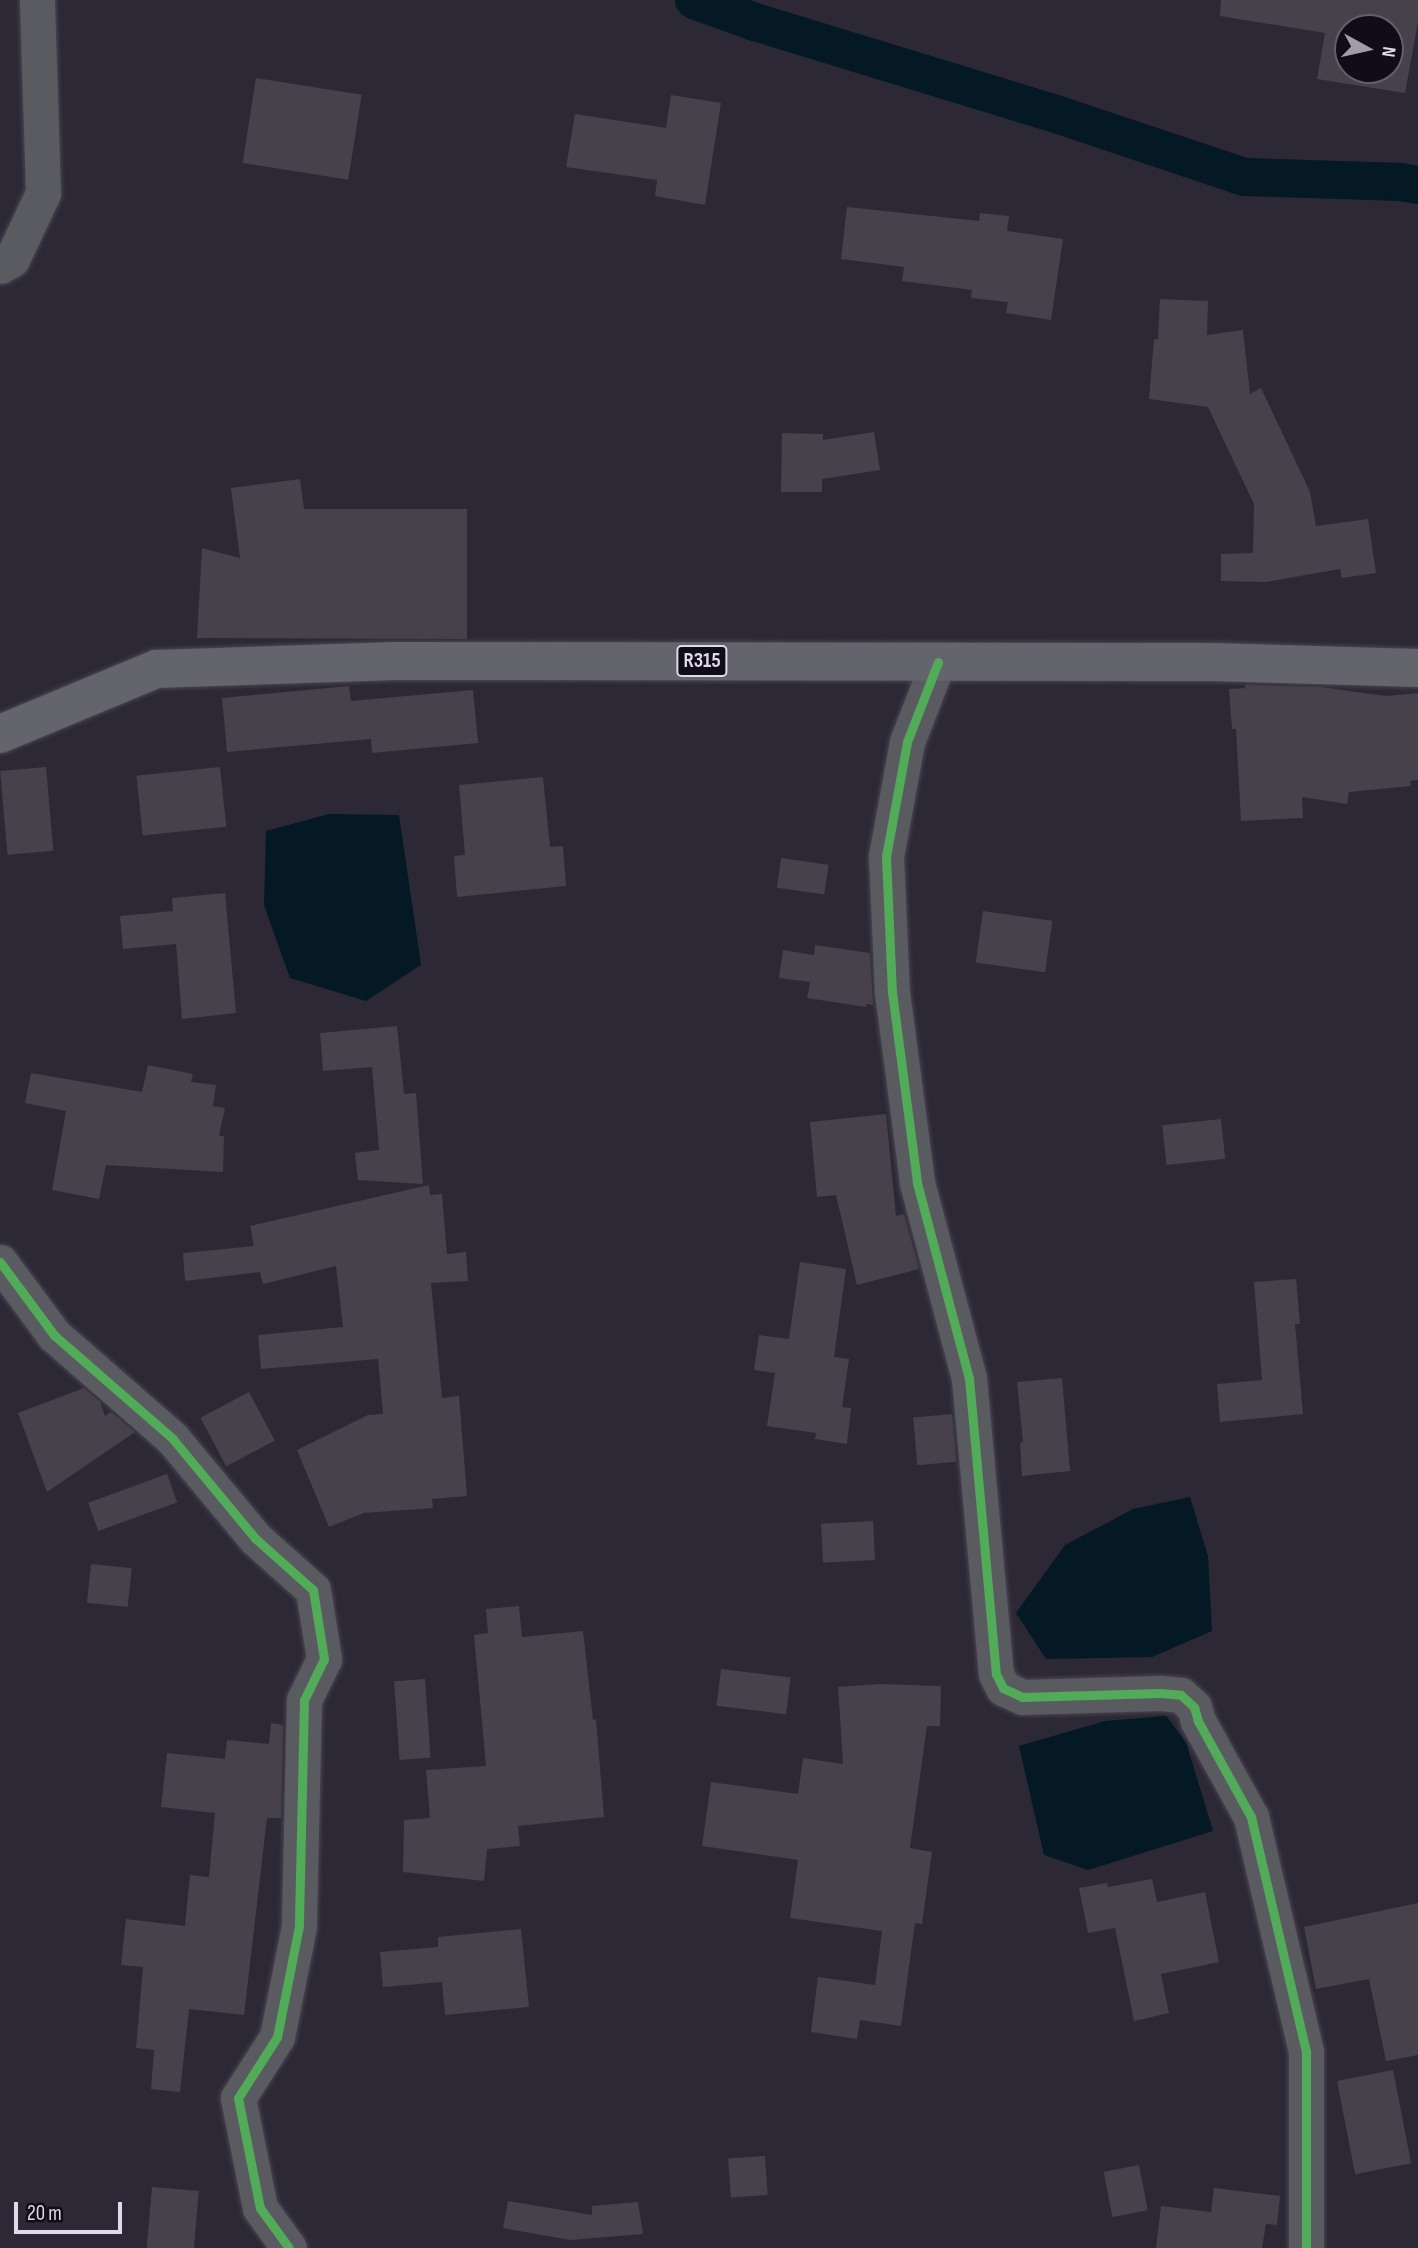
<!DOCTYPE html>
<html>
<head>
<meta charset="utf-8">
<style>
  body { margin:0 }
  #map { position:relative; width:1418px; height:2248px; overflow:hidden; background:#2c2835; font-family:"Sofia Sans Condensed",sans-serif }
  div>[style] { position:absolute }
  .water>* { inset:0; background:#041923 }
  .canal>* { height:38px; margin:-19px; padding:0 19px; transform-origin:19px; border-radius:19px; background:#041923 }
  .building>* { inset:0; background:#47414b; transform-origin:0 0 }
  .roads { filter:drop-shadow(0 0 2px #494551) drop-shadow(0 0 2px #494551) }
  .street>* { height:35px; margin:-17.5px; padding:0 17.5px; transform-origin:17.5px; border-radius:17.5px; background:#5a5b60 }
  .primary>* { height:38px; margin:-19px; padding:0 19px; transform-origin:19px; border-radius:19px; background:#63646c }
  .cycleway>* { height:9px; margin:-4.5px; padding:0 4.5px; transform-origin:4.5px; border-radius:4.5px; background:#51ab58 }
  span { translate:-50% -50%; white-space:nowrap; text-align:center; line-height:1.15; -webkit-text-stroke:5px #100d19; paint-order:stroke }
  .shield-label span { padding:2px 5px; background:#100d19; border:2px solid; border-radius:5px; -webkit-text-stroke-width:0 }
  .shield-label { font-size:21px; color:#dedaeb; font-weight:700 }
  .north { position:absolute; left:1334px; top:14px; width:70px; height:70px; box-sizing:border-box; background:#100d19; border:2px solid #625f6d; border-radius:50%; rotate:98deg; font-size:19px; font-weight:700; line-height:28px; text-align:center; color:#dedaeb }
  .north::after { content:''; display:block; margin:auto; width:24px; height:32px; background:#a09cab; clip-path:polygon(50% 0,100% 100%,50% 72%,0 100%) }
  .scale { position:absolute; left:14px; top:2202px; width:108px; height:32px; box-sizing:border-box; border:4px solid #dedaeb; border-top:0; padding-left:9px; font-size:21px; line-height:24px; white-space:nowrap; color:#dedaeb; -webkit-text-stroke:5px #100d19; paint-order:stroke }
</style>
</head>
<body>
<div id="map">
  <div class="water">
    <div style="clip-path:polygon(329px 814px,399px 815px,421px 965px,366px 1001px,290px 978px,264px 905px,266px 831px)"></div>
    <div style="clip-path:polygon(1190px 1497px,1208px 1556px,1212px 1631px,1152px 1657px,1046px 1659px,1016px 1613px,1065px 1545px,1133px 1509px)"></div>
    <div style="clip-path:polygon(1166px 1716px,1186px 1742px,1213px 1831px,1088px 1870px,1044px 1855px,1019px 1746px,1105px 1721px)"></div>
  </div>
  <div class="canal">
    <div style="left:694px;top:0;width:65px;rotate:19.8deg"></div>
    <div style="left:755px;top:22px;width:305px;rotate:17deg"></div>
    <div style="left:1047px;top:111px;width:208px;rotate:18.5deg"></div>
    <div style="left:1244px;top:177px;width:157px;rotate:1.8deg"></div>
    <div style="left:1401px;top:182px;width:17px;rotate:10deg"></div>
  </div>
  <div class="building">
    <div style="clip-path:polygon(evenodd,1221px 0,1418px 0,1418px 22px,1405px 93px,1317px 79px,1325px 33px,1220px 16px,1221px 0,1348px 28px,1390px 28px,1390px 70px,1348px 70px,1348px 28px)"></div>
    <div style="left:256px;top:78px;width:107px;height:86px;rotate:9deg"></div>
    <div style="clip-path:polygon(671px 95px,721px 103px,705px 205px,655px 196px,657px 180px,566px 167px,575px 114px,666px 128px)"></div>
    <div style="clip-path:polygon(847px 207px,979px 221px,980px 213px,1009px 216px,1007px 231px,1063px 239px,1051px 320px,1006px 313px,1008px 302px,971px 298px,972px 290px,902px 281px,904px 267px,841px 259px)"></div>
    <div style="clip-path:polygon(1160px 299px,1208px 301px,1207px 335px,1243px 330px,1250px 394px,1261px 388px,1310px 492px,1316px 526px,1368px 519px,1376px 573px,1342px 578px,1340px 569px,1266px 582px,1221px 581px,1221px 554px,1253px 553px,1254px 504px,1208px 407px,1149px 399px,1154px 339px,1158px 339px)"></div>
    <div style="clip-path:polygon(874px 432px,880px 470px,822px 479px,822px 492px,781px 492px,782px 433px,823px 434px,823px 440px)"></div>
    <div style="clip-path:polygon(300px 479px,304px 509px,467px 509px,467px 639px,197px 638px,202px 548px,240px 558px,231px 488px)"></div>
    <div style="clip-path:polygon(1245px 685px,1321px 687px,1386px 696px,1418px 693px,1418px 780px,1410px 781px,1411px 786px,1349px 792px,1347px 804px,1302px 797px,1303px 818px,1241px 821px,1236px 729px,1232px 729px,1229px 689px,1245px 688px)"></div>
    <div style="clip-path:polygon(349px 686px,351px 701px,473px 690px,478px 743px,372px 753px,371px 739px,227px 752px,222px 698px)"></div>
    <div style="left:46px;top:767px;width:84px;height:46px;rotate:85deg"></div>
    <div style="left:220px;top:767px;width:60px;height:84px;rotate:84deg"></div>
    <div style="clip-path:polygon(543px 777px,550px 847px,563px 846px,566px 886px,457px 897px,454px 856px,465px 855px,459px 785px)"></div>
    <div style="left:781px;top:858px;width:48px;height:30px;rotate:8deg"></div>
    <div style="clip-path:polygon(225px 893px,236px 1013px,182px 1019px,176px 944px,123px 949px,120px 916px,173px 911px,172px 898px)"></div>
    <div style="left:983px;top:911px;width:70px;height:52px;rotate:8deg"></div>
    <div style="clip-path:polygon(815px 945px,870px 953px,873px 1005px,866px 1004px,866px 1007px,807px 998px,810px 982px,779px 978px,783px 950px,814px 955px)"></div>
    <div style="clip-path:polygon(397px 1026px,404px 1094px,416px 1093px,423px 1184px,358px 1180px,355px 1153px,379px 1150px,372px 1067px,323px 1071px,320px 1033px)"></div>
    <div style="clip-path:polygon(148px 1065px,193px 1074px,191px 1082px,216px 1085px,213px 1106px,225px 1108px,219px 1136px,224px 1136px,223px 1172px,106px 1165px,99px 1199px,52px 1190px,66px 1111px,25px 1103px,31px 1073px,142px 1092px)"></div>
    <div style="clip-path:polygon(886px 1114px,896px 1216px,904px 1214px,919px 1269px,857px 1285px,836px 1195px,817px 1197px,810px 1122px)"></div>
    <div style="left:1221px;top:1119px;width:40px;height:59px;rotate:84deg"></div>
    <div style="clip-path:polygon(429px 1185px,430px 1195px,442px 1194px,447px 1254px,466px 1252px,468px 1281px,431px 1283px,442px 1398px,459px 1396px,467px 1496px,432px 1499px,433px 1508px,364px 1513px,329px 1527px,297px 1450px,368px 1415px,383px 1414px,378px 1359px,261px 1369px,258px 1335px,343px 1327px,336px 1266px,263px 1284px,260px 1272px,185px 1281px,183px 1253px,254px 1246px,250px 1226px)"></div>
    <div style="clip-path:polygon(800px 1262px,846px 1269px,834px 1357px,849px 1359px,842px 1407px,851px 1408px,847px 1444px,815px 1439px,816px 1433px,767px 1426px,775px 1373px,754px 1370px,759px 1335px,789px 1339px)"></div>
    <div style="clip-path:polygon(1296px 1279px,1300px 1324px,1295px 1324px,1303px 1414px,1220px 1422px,1217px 1384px,1262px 1380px,1254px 1282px)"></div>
    <div style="clip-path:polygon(1062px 1378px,1070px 1471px,1022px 1476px,1020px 1443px,1023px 1442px,1017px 1382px)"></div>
    <div style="clip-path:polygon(84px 1388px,100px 1402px,105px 1416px,111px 1412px,135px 1432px,47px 1492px,18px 1413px)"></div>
    <div style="left:249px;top:1392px;width:55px;height:55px;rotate:62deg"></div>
    <div style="left:952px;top:1414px;width:48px;height:39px;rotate:85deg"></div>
    <div style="left:167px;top:1474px;width:30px;height:84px;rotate:70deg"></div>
    <div style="left:873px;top:1521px;width:39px;height:52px;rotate:87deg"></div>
    <div style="left:91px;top:1564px;width:41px;height:39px;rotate:6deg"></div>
    <div style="clip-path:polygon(519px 1606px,522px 1637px,583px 1631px,593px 1720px,596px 1719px,604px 1817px,518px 1826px,520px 1846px,487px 1849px,484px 1881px,403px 1872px,404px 1820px,430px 1818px,426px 1770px,486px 1766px,474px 1635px,488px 1633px,486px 1609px)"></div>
    <div style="left:721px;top:1669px;width:70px;height:37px;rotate:7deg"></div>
    <div style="left:425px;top:1679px;width:79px;height:31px;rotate:86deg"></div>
    <div style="clip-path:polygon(880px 1684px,941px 1686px,940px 1726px,927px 1726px,910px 1848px,932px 1852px,922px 1924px,915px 1923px,901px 2026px,860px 2020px,857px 2039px,811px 2032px,818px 1977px,875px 1985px,882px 1931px,790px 1918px,798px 1860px,702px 1846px,711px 1782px,798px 1794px,803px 1758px,843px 1764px,838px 1687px)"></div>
    <div style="clip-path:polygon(271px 1723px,283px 1725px,281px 1818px,267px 1818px,244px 2015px,189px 2009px,180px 2092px,151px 2089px,154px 2050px,136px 2048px,143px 1967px,121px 1965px,126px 1919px,185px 1926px,190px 1875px,209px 1877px,215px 1813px,161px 1807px,167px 1753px,225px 1759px,227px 1740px,269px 1744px)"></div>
    <div style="clip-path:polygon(1152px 1879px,1157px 1902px,1205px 1892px,1219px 1962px,1161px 1974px,1169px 2013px,1134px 2021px,1115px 1928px,1088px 1933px,1079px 1888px,1107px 1883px,1108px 1887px)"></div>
    <div style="clip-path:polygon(1418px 1903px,1418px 2055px,1386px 2061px,1369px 1979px,1316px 1989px,1304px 1927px)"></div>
    <div style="clip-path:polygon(521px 1929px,529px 2007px,445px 2015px,442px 1982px,383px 1987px,380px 1952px,438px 1947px,438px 1937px)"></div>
    <div style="left:1393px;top:2070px;width:95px;height:57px;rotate:79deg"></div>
    <div style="left:765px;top:2156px;width:39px;height:37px;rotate:86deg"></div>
    <div style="left:1139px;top:2165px;width:46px;height:36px;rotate:79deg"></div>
    <div style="left:152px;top:2187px;width:47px;height:61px;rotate:5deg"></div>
    <div style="clip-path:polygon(1214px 2188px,1280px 2196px,1277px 2225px,1266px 2224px,1262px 2248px,1156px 2248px,1161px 2206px,1211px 2212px)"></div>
    <div style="clip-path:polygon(508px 2201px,592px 2215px,592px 2206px,638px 2202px,643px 2234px,570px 2240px,503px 2228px)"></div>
  </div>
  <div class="roads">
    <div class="street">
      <div style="left:0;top:266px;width:14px;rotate:-30deg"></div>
      <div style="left:12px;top:259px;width:73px;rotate:-64.8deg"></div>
      <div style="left:43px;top:193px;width:193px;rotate:-91.8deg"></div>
      <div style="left:938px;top:662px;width:86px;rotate:111.2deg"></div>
      <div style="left:907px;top:742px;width:116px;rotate:100.4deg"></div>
      <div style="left:886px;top:856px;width:136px;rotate:87.5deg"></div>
      <div style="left:892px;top:992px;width:193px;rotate:82.5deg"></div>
      <div style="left:917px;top:1183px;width:202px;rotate:75.1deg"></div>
      <div style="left:969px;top:1378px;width:297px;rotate:84.8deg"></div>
      <div style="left:996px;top:1674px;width:16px;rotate:63deg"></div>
      <div style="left:1003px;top:1688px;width:21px;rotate:25deg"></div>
      <div style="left:1022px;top:1697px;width:138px;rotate:-1.7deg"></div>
      <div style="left:1160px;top:1693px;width:21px;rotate:5deg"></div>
      <div style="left:1181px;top:1695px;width:18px;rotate:43deg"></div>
      <div style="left:1194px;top:1707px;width:15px;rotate:74deg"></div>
      <div style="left:1198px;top:1721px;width:110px;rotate:61.1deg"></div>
      <div style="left:1251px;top:1817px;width:241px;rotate:76.8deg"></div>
      <div style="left:1306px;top:2052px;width:196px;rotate:90deg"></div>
      <div style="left:0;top:1262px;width:91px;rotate:53.5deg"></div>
      <div style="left:54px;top:1335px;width:157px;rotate:41.1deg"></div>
      <div style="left:172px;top:1438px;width:131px;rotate:50.3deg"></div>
      <div style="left:256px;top:1539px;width:76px;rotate:41.8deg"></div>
      <div style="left:313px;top:1590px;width:70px;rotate:80.9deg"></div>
      <div style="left:324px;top:1659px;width:46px;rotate:116deg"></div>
      <div style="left:304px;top:1700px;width:226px;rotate:91.3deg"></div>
      <div style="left:299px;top:1926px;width:113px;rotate:101.2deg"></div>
      <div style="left:277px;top:2037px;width:72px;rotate:122.6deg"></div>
      <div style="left:238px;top:2098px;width:112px;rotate:78.7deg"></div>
      <div style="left:260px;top:2208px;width:49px;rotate:54.1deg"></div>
    </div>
    <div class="primary">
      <div style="left:0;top:734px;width:169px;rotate:-22.6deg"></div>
      <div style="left:156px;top:669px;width:239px;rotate:-1.9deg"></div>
      <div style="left:395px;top:661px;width:818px;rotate:0.07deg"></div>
      <div style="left:1213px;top:662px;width:205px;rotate:1.7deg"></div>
    </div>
  </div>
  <div class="cycleway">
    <div style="left:938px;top:662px;width:86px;rotate:111.2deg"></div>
    <div style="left:907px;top:742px;width:116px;rotate:100.4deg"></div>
    <div style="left:886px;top:856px;width:136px;rotate:87.5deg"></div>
    <div style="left:892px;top:992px;width:193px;rotate:82.5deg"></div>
    <div style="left:917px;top:1183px;width:202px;rotate:75.1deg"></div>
    <div style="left:969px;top:1378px;width:297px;rotate:84.8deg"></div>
    <div style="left:996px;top:1674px;width:16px;rotate:63deg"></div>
    <div style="left:1003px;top:1688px;width:21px;rotate:25deg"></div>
    <div style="left:1022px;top:1697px;width:138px;rotate:-1.7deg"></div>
    <div style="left:1160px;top:1693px;width:21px;rotate:5deg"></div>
    <div style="left:1181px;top:1695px;width:18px;rotate:43deg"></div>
    <div style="left:1194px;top:1707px;width:15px;rotate:74deg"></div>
    <div style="left:1198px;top:1721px;width:110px;rotate:61.1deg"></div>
    <div style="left:1251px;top:1817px;width:241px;rotate:76.8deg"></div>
    <div style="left:1306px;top:2052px;width:196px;rotate:90deg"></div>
    <div style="left:0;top:1262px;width:91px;rotate:53.5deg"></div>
    <div style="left:54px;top:1335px;width:157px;rotate:41.1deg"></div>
    <div style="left:172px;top:1438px;width:131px;rotate:50.3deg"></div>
    <div style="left:256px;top:1539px;width:76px;rotate:41.8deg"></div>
    <div style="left:313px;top:1590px;width:70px;rotate:80.9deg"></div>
    <div style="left:324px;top:1659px;width:46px;rotate:116deg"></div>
    <div style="left:304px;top:1700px;width:226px;rotate:91.3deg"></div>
    <div style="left:299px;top:1926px;width:113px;rotate:101.2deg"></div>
    <div style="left:277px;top:2037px;width:72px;rotate:122.6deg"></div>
    <div style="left:238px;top:2098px;width:112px;rotate:78.7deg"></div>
    <div style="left:260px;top:2208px;width:49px;rotate:54.1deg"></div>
  </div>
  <div class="shield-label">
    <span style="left:702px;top:661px">R315</span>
  </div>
  <div class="north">N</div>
  <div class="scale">20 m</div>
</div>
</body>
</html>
